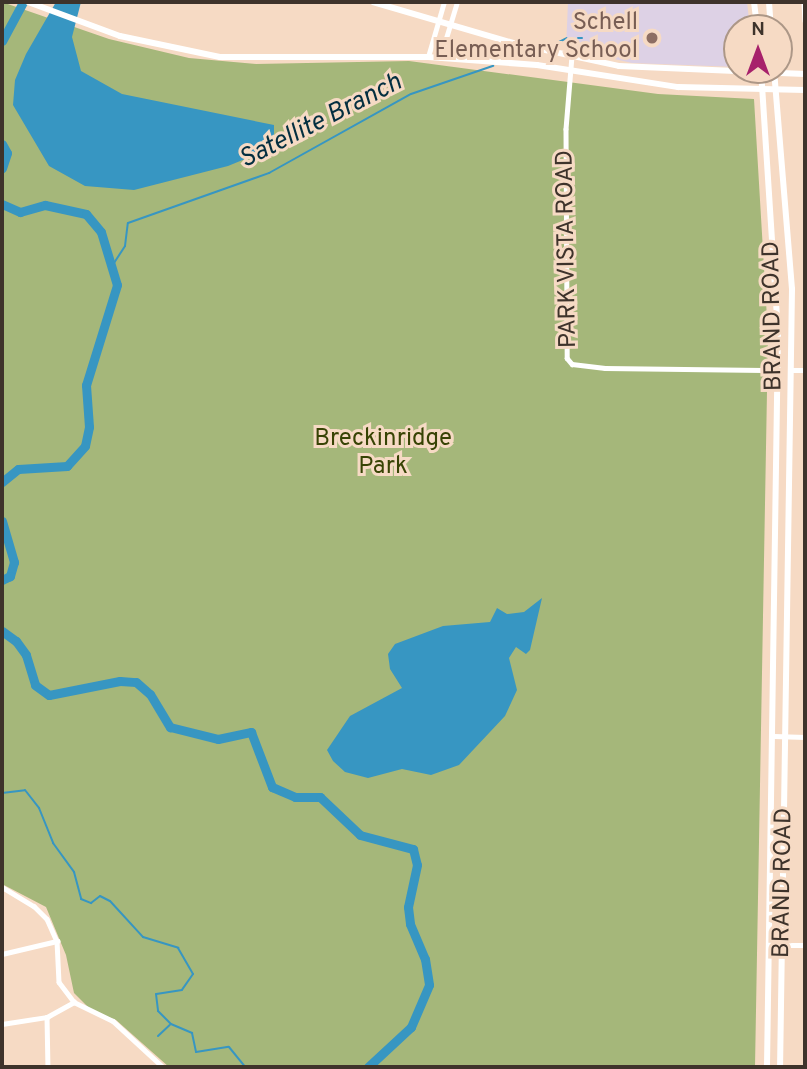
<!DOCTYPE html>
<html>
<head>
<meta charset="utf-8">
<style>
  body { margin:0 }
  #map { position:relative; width:807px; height:1069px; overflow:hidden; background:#f6dac4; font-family:Overpass,sans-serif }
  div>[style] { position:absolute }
  .education>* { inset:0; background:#ddd1e5 }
  .green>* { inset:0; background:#a5b77a }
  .water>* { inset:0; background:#3796c2 }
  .stream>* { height:2px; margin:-1px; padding:0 1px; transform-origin:1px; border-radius:1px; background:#3796c2 }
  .river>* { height:9px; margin:-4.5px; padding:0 4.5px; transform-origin:4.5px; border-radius:4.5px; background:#3796c2 }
  .minor>* { height:4.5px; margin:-2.25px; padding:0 2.25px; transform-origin:2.25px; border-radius:2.25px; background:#fff }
  .tertiary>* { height:5px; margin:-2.5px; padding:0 2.5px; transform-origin:2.5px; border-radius:2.5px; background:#fff }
  .secondary>* { height:6px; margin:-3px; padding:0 3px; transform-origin:3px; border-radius:3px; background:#fff }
  .dots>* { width:19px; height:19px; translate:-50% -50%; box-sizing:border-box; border:4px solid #f6dac4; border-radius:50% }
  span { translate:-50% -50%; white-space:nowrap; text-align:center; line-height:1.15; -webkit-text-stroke:6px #f6dac4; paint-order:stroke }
  .education-label { font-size:24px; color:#785e54 }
  .right { translate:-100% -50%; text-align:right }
  .street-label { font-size:24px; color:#3e332b }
  .park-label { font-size:24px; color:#374304 }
  .water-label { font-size:26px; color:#032e40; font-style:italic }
  .frame { position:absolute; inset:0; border:4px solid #3e332b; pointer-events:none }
  .north { position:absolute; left:723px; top:14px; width:70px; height:70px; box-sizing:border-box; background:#f6dac4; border:2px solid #ac9787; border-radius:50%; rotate:0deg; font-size:19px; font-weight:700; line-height:28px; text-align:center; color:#3e332b }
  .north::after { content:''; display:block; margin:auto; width:24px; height:32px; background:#a7216b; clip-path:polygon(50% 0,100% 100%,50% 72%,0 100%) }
</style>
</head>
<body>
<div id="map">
  <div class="education">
    <div style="clip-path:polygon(568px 2px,747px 2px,750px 28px,737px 28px,737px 67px,632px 63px,566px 48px)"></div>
  </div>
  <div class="green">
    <div style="clip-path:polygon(2px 2px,109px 39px,189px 58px,256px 64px,409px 61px,658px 94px,754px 99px,768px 335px,755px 1067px,169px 1067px,116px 1020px,92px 1011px,74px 993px,66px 955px,46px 907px,2px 884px)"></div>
  </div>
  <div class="water">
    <div style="clip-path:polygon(56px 2px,81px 2px,72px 37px,81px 71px,122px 94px,274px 125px,274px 147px,228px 166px,134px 190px,85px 186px,49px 166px,13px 105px,15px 80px,26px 54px)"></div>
    <div style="clip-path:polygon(542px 598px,530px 650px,526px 654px,516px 647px,509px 658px,517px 690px,505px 716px,459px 765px,431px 775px,402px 769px,368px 778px,345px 772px,333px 761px,327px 750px,350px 716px,402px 688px,390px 669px,388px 654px,395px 644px,443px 626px,490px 622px,497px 608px,507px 614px,524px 612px)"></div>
  </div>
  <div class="stream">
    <div style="left:578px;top:38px;width:4px"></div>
    <div style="left:555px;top:44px;width:13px;rotate:-27deg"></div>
    <div style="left:114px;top:263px;width:20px;rotate:-57deg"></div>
    <div style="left:125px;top:246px;width:23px;rotate:-83deg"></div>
    <div style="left:128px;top:223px;width:150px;rotate:-19.5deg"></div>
    <div style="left:269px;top:173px;width:162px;rotate:-29.1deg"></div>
    <div style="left:411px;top:94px;width:87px;rotate:-18.9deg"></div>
    <div style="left:2px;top:793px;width:23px;rotate:-7deg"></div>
    <div style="left:25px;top:790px;width:23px;rotate:52deg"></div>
    <div style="left:39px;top:808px;width:38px;rotate:68deg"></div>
    <div style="left:53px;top:843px;width:36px;rotate:54deg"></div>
    <div style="left:74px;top:872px;width:28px;rotate:75deg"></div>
    <div style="left:81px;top:899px;width:11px;rotate:22deg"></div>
    <div style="left:91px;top:903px;width:11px;rotate:-38deg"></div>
    <div style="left:100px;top:896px;width:11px;rotate:27deg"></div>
    <div style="left:110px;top:901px;width:49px;rotate:47.5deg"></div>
    <div style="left:143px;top:937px;width:37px;rotate:17deg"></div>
    <div style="left:178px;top:948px;width:30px;rotate:60deg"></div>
    <div style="left:193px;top:974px;width:19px;rotate:125deg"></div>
    <div style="left:182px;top:990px;width:26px;rotate:171deg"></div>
    <div style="left:156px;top:994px;width:17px;rotate:83deg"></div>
    <div style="left:158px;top:1011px;width:18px;rotate:45deg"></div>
    <div style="left:171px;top:1024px;width:23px;rotate:23deg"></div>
    <div style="left:192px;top:1033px;width:19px;rotate:78deg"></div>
    <div style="left:196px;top:1052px;width:33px;rotate:-9deg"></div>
    <div style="left:229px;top:1047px;width:26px;rotate:51deg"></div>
    <div style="left:158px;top:1036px;width:16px;rotate:-43deg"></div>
  </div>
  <div class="river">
    <div style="left:2px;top:41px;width:44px;rotate:-61.7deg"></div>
    <div style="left:2px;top:144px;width:10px;rotate:61deg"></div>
    <div style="left:7px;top:153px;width:16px;rotate:108deg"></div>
    <div style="left:2px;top:204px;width:20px;rotate:24deg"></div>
    <div style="left:20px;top:212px;width:26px;rotate:-16deg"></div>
    <div style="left:45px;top:205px;width:42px;rotate:12.4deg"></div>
    <div style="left:86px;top:214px;width:23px;rotate:50deg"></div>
    <div style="left:101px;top:232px;width:55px;rotate:73.2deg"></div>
    <div style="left:117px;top:285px;width:105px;rotate:107.2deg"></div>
    <div style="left:86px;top:385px;width:42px;rotate:85.9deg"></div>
    <div style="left:89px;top:427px;width:19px;rotate:102deg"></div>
    <div style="left:85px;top:446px;width:27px;rotate:132deg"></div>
    <div style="left:67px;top:466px;width:49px;rotate:176.5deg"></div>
    <div style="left:18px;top:469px;width:21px;rotate:141deg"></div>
    <div style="left:2px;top:521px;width:43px;rotate:73.7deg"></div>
    <div style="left:14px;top:562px;width:15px;rotate:106deg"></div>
    <div style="left:10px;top:576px;width:9px;rotate:153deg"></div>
    <div style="left:2px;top:631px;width:17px;rotate:36deg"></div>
    <div style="left:16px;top:641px;width:17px;rotate:54deg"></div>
    <div style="left:26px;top:655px;width:31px;rotate:73deg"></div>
    <div style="left:35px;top:685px;width:17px;rotate:36deg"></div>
    <div style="left:49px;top:695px;width:72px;rotate:-11.2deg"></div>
    <div style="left:120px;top:681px;width:16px;rotate:4deg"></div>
    <div style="left:136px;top:682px;width:18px;rotate:41deg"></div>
    <div style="left:150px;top:694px;width:39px;rotate:59deg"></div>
    <div style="left:170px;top:727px;width:49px;rotate:14deg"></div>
    <div style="left:218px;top:739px;width:34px;rotate:-12deg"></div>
    <div style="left:251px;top:732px;width:59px;rotate:69.1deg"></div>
    <div style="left:272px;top:787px;width:25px;rotate:23deg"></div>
    <div style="left:295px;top:797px;width:25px"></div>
    <div style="left:320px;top:797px;width:55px;rotate:43.5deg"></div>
    <div style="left:360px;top:835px;width:55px;rotate:14.8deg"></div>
    <div style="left:413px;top:849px;width:16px;rotate:76deg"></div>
    <div style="left:417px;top:865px;width:43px;rotate:102.1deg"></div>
    <div style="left:408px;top:907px;width:17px;rotate:83deg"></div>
    <div style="left:410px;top:924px;width:38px;rotate:67deg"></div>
    <div style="left:425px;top:959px;width:26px;rotate:81deg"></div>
    <div style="left:429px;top:985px;width:46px;rotate:113.2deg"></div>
    <div style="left:411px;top:1027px;width:59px;rotate:137.1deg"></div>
  </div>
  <div class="minor">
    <div style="left:804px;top:2px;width:19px;rotate:87deg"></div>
    <div style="left:572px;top:56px;width:73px;rotate:94.7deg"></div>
    <div style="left:566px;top:129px;width:229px;rotate:89.7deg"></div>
    <div style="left:567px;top:358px;width:8px;rotate:50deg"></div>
    <div style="left:572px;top:364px;width:33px;rotate:7deg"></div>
    <div style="left:605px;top:368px;width:171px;rotate:0.7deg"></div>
    <div style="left:428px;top:57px;width:57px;rotate:-73.8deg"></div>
    <div style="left:440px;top:58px;width:59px;rotate:-73.1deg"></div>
    <div style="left:774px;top:736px;width:31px;rotate:2deg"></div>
    <div style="left:2px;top:887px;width:37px;rotate:31deg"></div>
    <div style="left:34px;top:906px;width:18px;rotate:45deg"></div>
    <div style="left:47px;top:919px;width:24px;rotate:66deg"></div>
    <div style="left:57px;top:941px;width:41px;rotate:87.2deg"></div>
    <div style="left:59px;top:982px;width:25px;rotate:53deg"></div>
    <div style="left:74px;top:1002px;width:43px;rotate:26deg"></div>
    <div style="left:113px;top:1021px;width:68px;rotate:42.6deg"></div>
    <div style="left:2px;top:954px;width:57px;rotate:-13.3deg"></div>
    <div style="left:47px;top:1017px;width:50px;rotate:88.9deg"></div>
    <div style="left:2px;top:1024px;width:46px;rotate:-8.8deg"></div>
    <div style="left:47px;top:1017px;width:31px;rotate:-29deg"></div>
  </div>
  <div class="tertiary">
    <div style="left:790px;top:370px;width:15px"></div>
    <div style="left:771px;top:945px;width:34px"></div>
  </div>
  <div class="secondary">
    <div style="left:28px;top:2px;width:98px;rotate:20.3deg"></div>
    <div style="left:120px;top:36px;width:102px;rotate:11.9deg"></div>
    <div style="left:220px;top:57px;width:208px"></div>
    <div style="left:428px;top:57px;width:109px;rotate:4.2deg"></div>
    <div style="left:537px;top:65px;width:143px;rotate:8.9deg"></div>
    <div style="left:678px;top:87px;width:127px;rotate:1.4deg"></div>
    <div style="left:373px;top:2px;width:146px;rotate:16.3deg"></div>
    <div style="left:513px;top:43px;width:108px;rotate:12.2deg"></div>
    <div style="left:619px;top:66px;width:186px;rotate:2.5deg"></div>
    <div style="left:754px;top:2px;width:26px;rotate:83deg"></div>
    <div style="left:769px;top:2px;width:26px;rotate:86deg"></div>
    <div style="left:761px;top:70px;width:264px;rotate:86.3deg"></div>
    <div style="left:778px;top:333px;width:734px;rotate:90.86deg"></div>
    <div style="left:774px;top:70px;width:220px;rotate:85.3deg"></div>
    <div style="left:792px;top:289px;width:778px;rotate:90.88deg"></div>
  </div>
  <div class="dots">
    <div style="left:652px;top:38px;background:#8d6e63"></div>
  </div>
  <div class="education-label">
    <span class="right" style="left:638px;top:38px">Schell<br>Elementary School</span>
  </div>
  <div class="street-label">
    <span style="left:568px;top:249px;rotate:-91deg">PARK VISTA ROAD</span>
    <span style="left:774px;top:316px;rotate:-91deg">BRAND ROAD</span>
    <span style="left:784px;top:883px;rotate:-89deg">BRAND ROAD</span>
  </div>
  <div class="park-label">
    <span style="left:383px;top:454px">Breckinridge<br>Park</span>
  </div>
  <div class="water-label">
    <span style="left:321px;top:122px;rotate:-27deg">Satellite Branch</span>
  </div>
  <div class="frame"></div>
  <div class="north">N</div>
</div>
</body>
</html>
